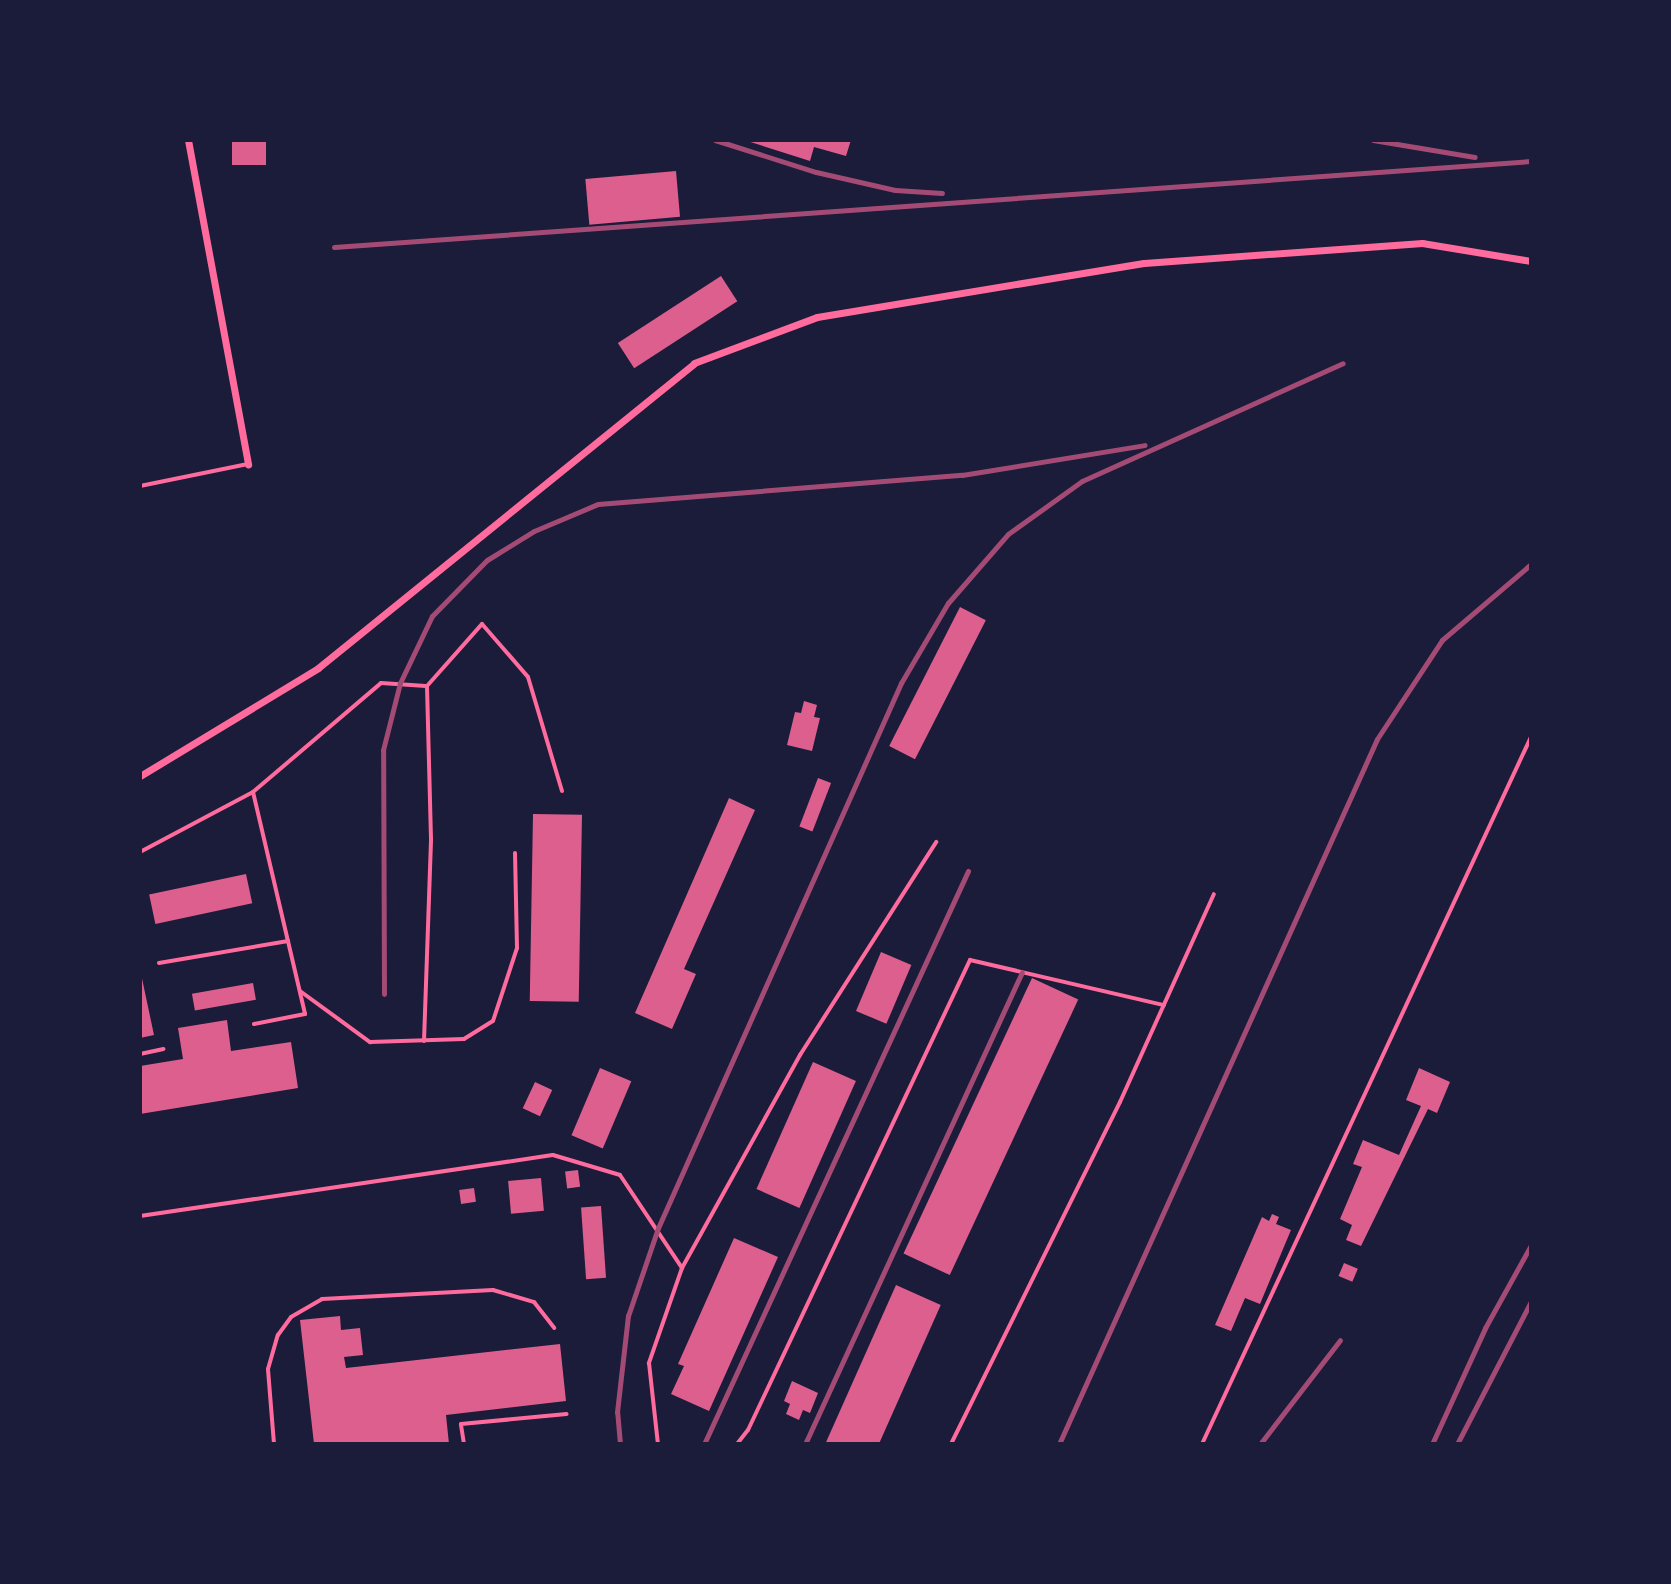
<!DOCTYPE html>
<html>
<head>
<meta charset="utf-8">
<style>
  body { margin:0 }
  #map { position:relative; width:1671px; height:1584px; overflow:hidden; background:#1b1b3a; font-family:"Golos Text",sans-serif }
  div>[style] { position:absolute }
  .building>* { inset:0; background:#dd5f8e; transform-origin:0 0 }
  .service>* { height:4px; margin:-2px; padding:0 2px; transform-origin:2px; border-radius:2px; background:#ff6b9d }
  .minor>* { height:7px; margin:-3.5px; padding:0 3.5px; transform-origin:3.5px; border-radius:3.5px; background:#ff6b9d }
  .rail>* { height:5px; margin:-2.5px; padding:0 2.5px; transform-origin:2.5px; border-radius:2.5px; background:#a44b75 }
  span { translate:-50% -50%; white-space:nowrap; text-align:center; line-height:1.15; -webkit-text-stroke:8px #1b1b3a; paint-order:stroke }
  .frame { position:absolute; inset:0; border:142px solid #1b1b3a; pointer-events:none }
</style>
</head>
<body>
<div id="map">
  <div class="building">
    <div style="left:232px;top:140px;width:34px;height:25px"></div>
    <div style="clip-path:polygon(744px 140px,851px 140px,846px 156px,814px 147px,810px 161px)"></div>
    <div style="left:676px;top:171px;width:46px;height:91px;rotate:85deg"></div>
    <div style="left:721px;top:276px;width:30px;height:123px;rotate:57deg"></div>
    <div style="left:960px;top:607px;width:29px;height:156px;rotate:27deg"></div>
    <div style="clip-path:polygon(804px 701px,817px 705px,814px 717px,820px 718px,812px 751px,787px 745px,795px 712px,801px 713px)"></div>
    <div style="left:818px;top:778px;width:14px;height:52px;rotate:21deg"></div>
    <div style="clip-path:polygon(729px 798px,755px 810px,684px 969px,696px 974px,672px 1029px,635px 1013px)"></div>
    <div style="left:533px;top:814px;width:49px;height:187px;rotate:1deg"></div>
    <div style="left:246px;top:874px;width:30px;height:99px;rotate:78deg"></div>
    <div style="left:881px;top:952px;width:33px;height:64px;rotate:23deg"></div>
    <div style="clip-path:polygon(140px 969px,154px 1035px,140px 1038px)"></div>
    <div style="left:1032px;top:978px;width:51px;height:304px;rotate:25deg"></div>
    <div style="left:253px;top:983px;width:17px;height:62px;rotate:80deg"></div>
    <div style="clip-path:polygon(227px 1020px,231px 1051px,291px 1042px,298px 1088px,140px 1114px,140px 1066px,183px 1059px,178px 1028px)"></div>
    <div style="left:813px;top:1062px;width:47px;height:139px;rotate:24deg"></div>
    <div style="left:600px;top:1068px;width:34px;height:73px;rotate:23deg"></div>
    <div style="clip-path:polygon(1419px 1068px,1450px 1082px,1437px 1113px,1428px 1109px,1361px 1246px,1346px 1240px,1352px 1225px,1340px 1219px,1362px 1167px,1353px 1164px,1363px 1140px,1399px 1155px,1421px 1106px,1406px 1100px)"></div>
    <div style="left:535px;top:1082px;width:19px;height:29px;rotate:25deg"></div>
    <div style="left:578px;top:1170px;width:17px;height:13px;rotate:83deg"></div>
    <div style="left:541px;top:1178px;width:33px;height:33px;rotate:85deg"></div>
    <div style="left:474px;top:1188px;width:14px;height:15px;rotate:82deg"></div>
    <div style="left:601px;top:1206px;width:72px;height:20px;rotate:86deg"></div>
    <div style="clip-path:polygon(1272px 1214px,1279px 1217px,1276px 1224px,1291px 1230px,1260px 1304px,1245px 1298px,1231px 1331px,1215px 1325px,1262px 1217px,1269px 1221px)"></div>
    <div style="clip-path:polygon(734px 1238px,778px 1257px,709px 1411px,671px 1394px,684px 1366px,678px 1364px)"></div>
    <div style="left:1344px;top:1263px;width:15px;height:14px;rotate:23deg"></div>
    <div style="left:896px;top:1285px;width:49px;height:174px;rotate:24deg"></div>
    <div style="clip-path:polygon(340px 1316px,341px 1330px,360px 1328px,363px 1355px,344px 1357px,346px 1368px,560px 1344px,566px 1401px,446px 1415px,449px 1444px,314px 1444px,300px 1320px)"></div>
    <div style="clip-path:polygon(792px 1381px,818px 1393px,810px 1413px,803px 1410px,799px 1420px,786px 1414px,790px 1404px,784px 1401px)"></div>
  </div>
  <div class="service">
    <div style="left:140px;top:486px;width:110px;rotate:-11.5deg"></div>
    <div style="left:253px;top:792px;width:228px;rotate:76.8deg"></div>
    <div style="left:305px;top:1014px;width:52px;rotate:168.9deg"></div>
    <div style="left:140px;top:852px;width:128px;rotate:-28deg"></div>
    <div style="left:253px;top:792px;width:168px;rotate:-40.4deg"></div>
    <div style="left:381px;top:683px;width:45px;rotate:3.8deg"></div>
    <div style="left:159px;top:963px;width:131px;rotate:-9.7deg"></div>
    <div style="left:300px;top:991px;width:87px;rotate:36.1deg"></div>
    <div style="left:370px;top:1042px;width:94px;rotate:-1.8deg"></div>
    <div style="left:464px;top:1039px;width:34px;rotate:-32deg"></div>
    <div style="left:493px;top:1021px;width:77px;rotate:-71.8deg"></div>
    <div style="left:517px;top:948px;width:95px;rotate:-91.2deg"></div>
    <div style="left:424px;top:1041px;width:202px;rotate:-88deg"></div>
    <div style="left:431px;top:839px;width:153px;rotate:-91.5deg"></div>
    <div style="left:427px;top:686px;width:83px;rotate:-48.4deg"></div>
    <div style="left:482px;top:624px;width:70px;rotate:49deg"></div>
    <div style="left:528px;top:677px;width:119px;rotate:73.4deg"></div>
    <div style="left:140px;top:1054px;width:24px;rotate:-12deg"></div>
    <div style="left:140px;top:1216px;width:417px;rotate:-8.4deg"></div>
    <div style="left:553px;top:1155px;width:70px;rotate:16.6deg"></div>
    <div style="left:620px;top:1175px;width:112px;rotate:56.3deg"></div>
    <div style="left:682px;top:1268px;width:101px;rotate:109.2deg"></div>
    <div style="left:649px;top:1363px;width:81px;rotate:83.7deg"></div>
    <div style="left:682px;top:1268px;width:244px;rotate:-61deg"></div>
    <div style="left:800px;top:1055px;width:253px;rotate:-57.4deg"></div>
    <div style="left:274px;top:1444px;width:75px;rotate:-94.6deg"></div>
    <div style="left:268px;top:1369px;width:35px;rotate:-74deg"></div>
    <div style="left:278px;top:1335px;width:22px;rotate:-54deg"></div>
    <div style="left:291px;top:1317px;width:36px;rotate:-30deg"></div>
    <div style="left:322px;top:1299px;width:171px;rotate:-3deg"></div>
    <div style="left:493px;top:1290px;width:43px;rotate:16.3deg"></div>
    <div style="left:534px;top:1302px;width:33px;rotate:52deg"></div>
    <div style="left:464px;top:1444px;width:20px;rotate:-99deg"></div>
    <div style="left:461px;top:1424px;width:106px;rotate:-5.4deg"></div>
    <div style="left:737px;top:1444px;width:18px;rotate:-52deg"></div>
    <div style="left:748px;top:1430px;width:520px;rotate:-64.72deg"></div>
    <div style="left:970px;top:960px;width:199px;rotate:13.1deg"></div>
    <div style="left:951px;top:1444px;width:381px;rotate:-63.7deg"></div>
    <div style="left:1120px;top:1102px;width:228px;rotate:-65.7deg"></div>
    <div style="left:1202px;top:1444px;width:780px;rotate:-65.05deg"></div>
  </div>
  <div class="minor">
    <div style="left:188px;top:140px;width:330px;rotate:79.5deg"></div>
    <div style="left:140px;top:776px;width:208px;rotate:-31.2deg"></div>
    <div style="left:318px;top:668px;width:484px;rotate:-39deg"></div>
    <div style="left:694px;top:363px;width:131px;rotate:-20.5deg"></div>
    <div style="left:817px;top:317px;width:331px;rotate:-9.4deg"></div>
    <div style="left:1144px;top:263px;width:279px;rotate:-4.1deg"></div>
    <div style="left:1422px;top:243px;width:110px;rotate:9.4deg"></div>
  </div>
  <div class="rail">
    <div style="left:715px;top:140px;width:106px;rotate:17.6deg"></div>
    <div style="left:816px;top:172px;width:81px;rotate:12.8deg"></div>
    <div style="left:895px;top:190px;width:47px;rotate:3.7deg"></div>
    <div style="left:1373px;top:140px;width:103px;rotate:9.5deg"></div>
    <div style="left:334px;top:247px;width:1200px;rotate:-4.11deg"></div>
    <div style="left:384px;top:994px;width:244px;rotate:-90.2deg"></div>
    <div style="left:383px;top:750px;width:69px;rotate:-75.8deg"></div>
    <div style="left:400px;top:683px;width:74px;rotate:-64.5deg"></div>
    <div style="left:432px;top:616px;width:78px;rotate:-45.5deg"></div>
    <div style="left:487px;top:560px;width:55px;rotate:-31.7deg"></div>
    <div style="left:534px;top:531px;width:69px;rotate:-22.9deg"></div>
    <div style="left:598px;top:504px;width:365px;rotate:-4.6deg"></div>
    <div style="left:962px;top:475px;width:185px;rotate:-9.3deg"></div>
    <div style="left:620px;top:1444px;width:32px;rotate:-95deg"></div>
    <div style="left:617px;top:1412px;width:97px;rotate:-83.5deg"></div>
    <div style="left:628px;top:1316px;width:93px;rotate:-71.2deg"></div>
    <div style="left:658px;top:1228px;width:597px;rotate:-65.97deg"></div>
    <div style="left:901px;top:683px;width:93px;rotate:-59.6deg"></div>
    <div style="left:948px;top:603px;width:91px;rotate:-49deg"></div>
    <div style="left:1008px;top:534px;width:91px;rotate:-35.6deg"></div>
    <div style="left:1082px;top:481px;width:286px;rotate:-24.3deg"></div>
    <div style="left:704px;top:1444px;width:631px;rotate:-65.26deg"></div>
    <div style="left:805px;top:1444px;width:519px;rotate:-65.31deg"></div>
    <div style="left:1059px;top:1444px;width:773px;rotate:-65.72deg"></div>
    <div style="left:1377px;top:739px;width:118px;rotate:-56.7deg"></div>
    <div style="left:1442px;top:640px;width:117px;rotate:-40.5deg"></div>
    <div style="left:1260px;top:1444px;width:131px;rotate:-52.4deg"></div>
    <div style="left:1432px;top:1444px;width:128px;rotate:-65.4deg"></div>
    <div style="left:1485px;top:1328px;width:95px;rotate:-61deg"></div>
    <div style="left:1457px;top:1444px;width:161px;rotate:-62.6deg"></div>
  </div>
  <div class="frame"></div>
</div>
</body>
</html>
